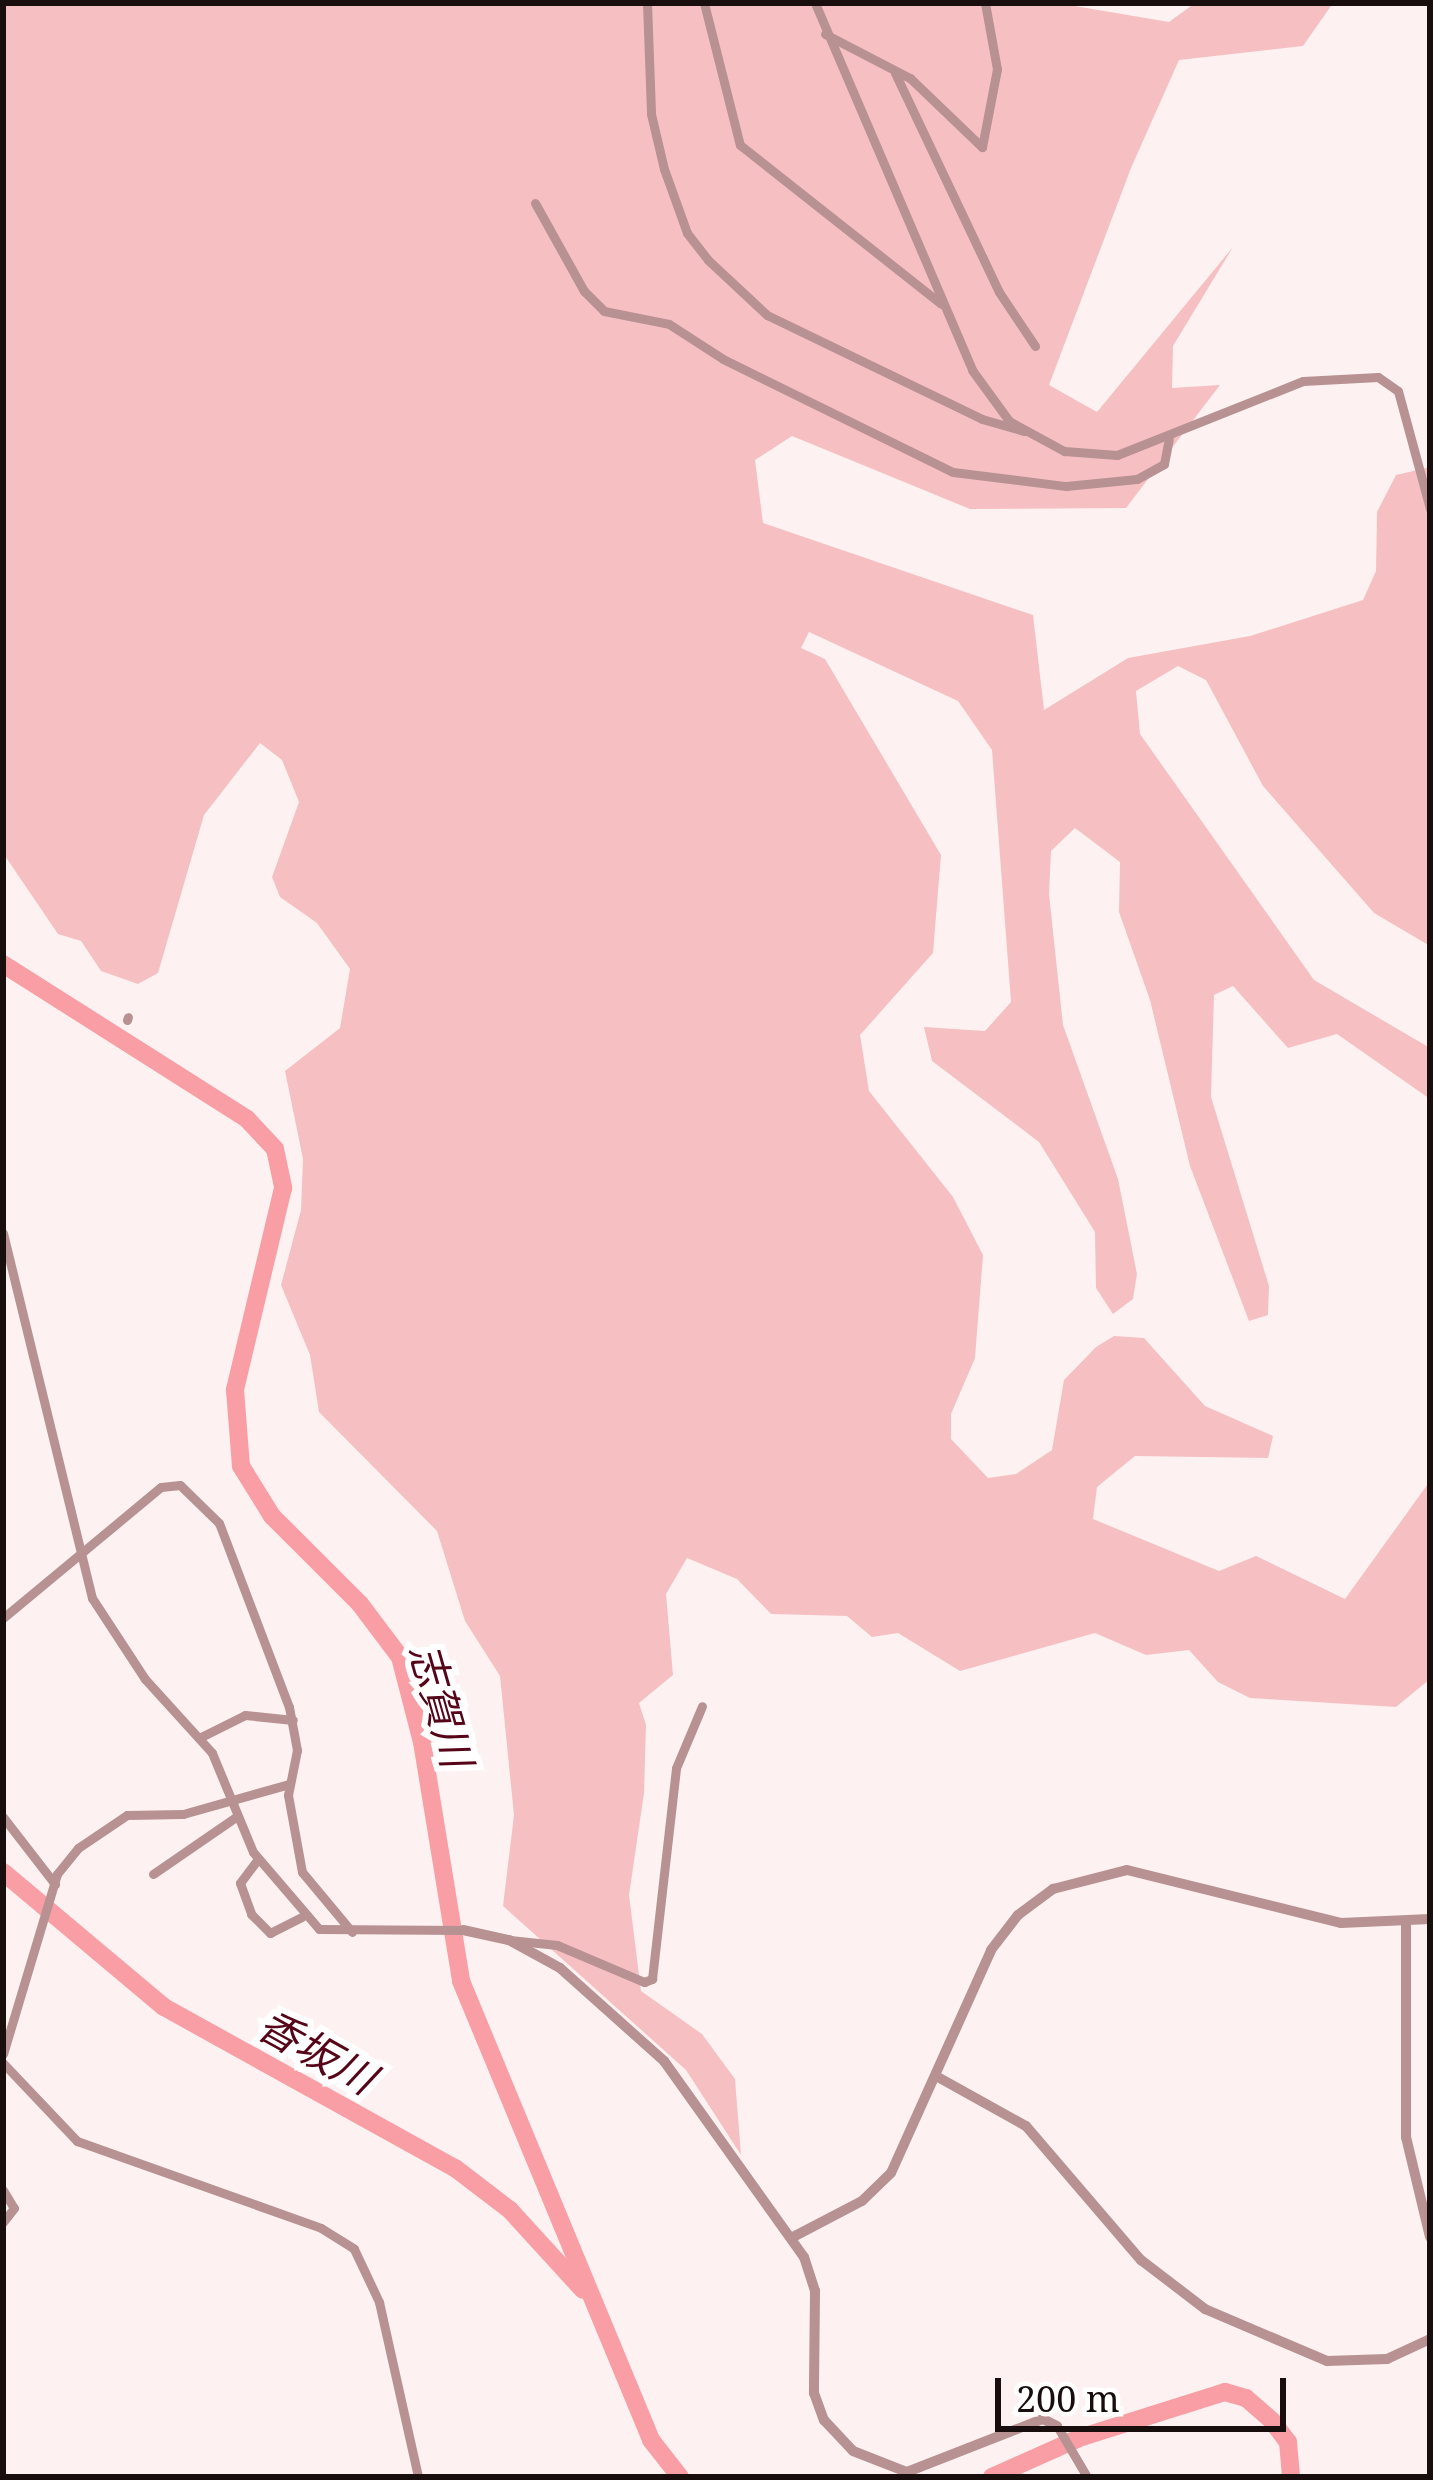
<!DOCTYPE html>
<html>
<head>
<meta charset="utf-8">
<style>
  body { margin:0 }
  #map { position:relative; width:1433px; height:2480px; overflow:hidden; background:#fef1f1; font-family:"Noto Serif","Noto Sans JP",serif }
  div>[style] { position:absolute }
  .green>* { inset:0; background:#f6c0c3 }
  .river>* { height:18px; margin:-9px; padding:0 9px; transform-origin:9px; border-radius:9px; background:#f89ea4 }
  .minor>* { height:9px; margin:-4.5px; padding:0 4.5px; transform-origin:4.5px; border-radius:4.5px; background:#b89192 }
  .tertiary>* { height:10px; margin:-5px; padding:0 5px; transform-origin:5px; border-radius:5px; background:#b89192 }
  span { translate:-50% -50%; white-space:nowrap; text-align:center; line-height:1.15; -webkit-text-stroke:12px #fff; paint-order:stroke }
  .water-label { font-size:42px; color:#560519; font-style:italic }
  .frame { position:absolute; inset:0; border:6px solid #180e0e; pointer-events:none }
  .scale { position:absolute; left:995px; top:2378px; width:291px; height:54px; box-sizing:border-box; border:6px solid #180e0e; border-top:0; padding-left:15px; font-size:36px; line-height:42px; white-space:nowrap; color:#180e0e; -webkit-text-stroke:9px #fff; paint-order:stroke }
</style>
</head>
<body>
<div id="map">
  <div class="green">
    <div style="clip-path:polygon(3px 3px,1057px 3px,1169px 22px,1195px 3px,1333px 3px,1303px 46px,1179px 60px,1131px 168px,1049px 385px,1097px 412px,1233px 247px,1173px 346px,1172px 388px,1220px 385px,1126px 508px,970px 509px,792px 436px,755px 460px,763px 523px,1033px 615px,1044px 710px,1128px 658px,1250px 636px,1363px 600px,1376px 571px,1377px 512px,1396px 475px,1430px 467px,1430px 946px,1374px 913px,1263px 786px,1206px 680px,1178px 666px,1136px 691px,1140px 734px,1314px 980px,1430px 1048px,1430px 1099px,1337px 1034px,1288px 1048px,1233px 986px,1214px 995px,1211px 1097px,1269px 1286px,1268px 1315px,1249px 1321px,1190px 1166px,1150px 1000px,1119px 912px,1120px 862px,1075px 828px,1051px 851px,1049px 894px,1063px 1025px,1118px 1179px,1137px 1274px,1133px 1299px,1113px 1314px,1096px 1288px,1095px 1232px,1039px 1142px,932px 1061px,924px 1027px,985px 1031px,1011px 1002px,992px 750px,958px 701px,809px 632px,801px 648px,825px 659px,941px 855px,933px 953px,860px 1035px,869px 1091px,953px 1197px,983px 1255px,975px 1358px,951px 1414px,951px 1439px,988px 1478px,1016px 1474px,1052px 1450px,1064px 1380px,1096px 1347px,1114px 1336px,1144px 1338px,1205px 1406px,1273px 1436px,1268px 1458px,1135px 1456px,1097px 1487px,1093px 1519px,1219px 1571px,1256px 1556px,1345px 1599px,1430px 1481px,1430px 1679px,1396px 1707px,1250px 1698px,1218px 1682px,1189px 1650px,1146px 1655px,1095px 1633px,960px 1671px,898px 1633px,872px 1637px,847px 1616px,771px 1614px,737px 1579px,687px 1558px,666px 1594px,673px 1675px,639px 1703px,646px 1725px,644px 1793px,629px 1895px,641px 1991px,702px 2034px,735px 2079px,741px 2155px,686px 2070px,503px 1906px,514px 1815px,500px 1676px,465px 1621px,437px 1531px,319px 1412px,310px 1355px,281px 1285px,301px 1210px,303px 1159px,285px 1071px,340px 1028px,350px 969px,317px 923px,280px 897px,272px 877px,299px 802px,282px 760px,260px 743px,204px 815px,158px 973px,138px 984px,101px 971px,81px 941px,58px 934px,3px 853px)"></div>
  </div>
  <div class="river">
    <div style="left:3px;top:964px;width:289px;rotate:32.4deg"></div>
    <div style="left:247px;top:1119px;width:41px;rotate:47deg"></div>
    <div style="left:275px;top:1149px;width:40px;rotate:78deg"></div>
    <div style="left:283px;top:1188px;width:208px;rotate:103.4deg"></div>
    <div style="left:235px;top:1390px;width:76px;rotate:85.5deg"></div>
    <div style="left:241px;top:1466px;width:59px;rotate:58.2deg"></div>
    <div style="left:272px;top:1516px;width:124px;rotate:45deg"></div>
    <div style="left:360px;top:1604px;width:66px;rotate:53deg"></div>
    <div style="left:400px;top:1657px;width:88px;rotate:75.5deg"></div>
    <div style="left:422px;top:1742px;width:242px;rotate:80.7deg"></div>
    <div style="left:461px;top:1981px;width:497px;rotate:67.5deg"></div>
    <div style="left:651px;top:2440px;width:47px;rotate:51.9deg"></div>
    <div style="left:3px;top:1872px;width:210px;rotate:40deg"></div>
    <div style="left:164px;top:2007px;width:333px;rotate:29deg"></div>
    <div style="left:455px;top:2168px;width:69px;rotate:37.4deg"></div>
    <div style="left:510px;top:2210px;width:108px;rotate:47.6deg"></div>
    <div style="left:992px;top:2477px;width:95px;rotate:-24.1deg"></div>
    <div style="left:1079px;top:2438px;width:153px;rotate:-17.5deg"></div>
    <div style="left:1225px;top:2392px;width:22px;rotate:16deg"></div>
    <div style="left:1246px;top:2398px;width:35px;rotate:41deg"></div>
    <div style="left:1272px;top:2421px;width:26px;rotate:53deg"></div>
    <div style="left:1288px;top:2442px;width:35px;rotate:85deg"></div>
  </div>
  <div class="minor">
    <div style="left:647px;top:3px;width:111px;rotate:87.9deg"></div>
    <div style="left:651px;top:114px;width:57px;rotate:76.7deg"></div>
    <div style="left:664px;top:169px;width:68px;rotate:70.2deg"></div>
    <div style="left:687px;top:233px;width:34px;rotate:52deg"></div>
    <div style="left:708px;top:260px;width:81px;rotate:43deg"></div>
    <div style="left:767px;top:315px;width:239px;rotate:25.8deg"></div>
    <div style="left:982px;top:419px;width:44px;rotate:15.9deg"></div>
    <div style="left:704px;top:3px;width:146px;rotate:75.8deg"></div>
    <div style="left:740px;top:145px;width:256px;rotate:38.3deg"></div>
    <div style="left:815px;top:3px;width:399px;rotate:66.8deg"></div>
    <div style="left:972px;top:370px;width:63px;rotate:54deg"></div>
    <div style="left:1009px;top:421px;width:63px;rotate:28.6deg"></div>
    <div style="left:1064px;top:451px;width:53px;rotate:4.3deg"></div>
    <div style="left:1117px;top:455px;width:200px;rotate:-21.7deg"></div>
    <div style="left:1303px;top:381px;width:75px;rotate:-3.1deg"></div>
    <div style="left:1378px;top:377px;width:24px;rotate:35deg"></div>
    <div style="left:1398px;top:391px;width:122px;rotate:74.8deg"></div>
    <div style="left:825px;top:34px;width:96px;rotate:27.4deg"></div>
    <div style="left:910px;top:78px;width:100px;rotate:43.8deg"></div>
    <div style="left:982px;top:147px;width:79px;rotate:-79.1deg"></div>
    <div style="left:997px;top:69px;width:67px;rotate:-100.3deg"></div>
    <div style="left:895px;top:73px;width:242px;rotate:64.6deg"></div>
    <div style="left:999px;top:292px;width:65px;rotate:56.3deg"></div>
    <div style="left:535px;top:203px;width:101px;rotate:60.9deg"></div>
    <div style="left:584px;top:291px;width:28px;rotate:45deg"></div>
    <div style="left:604px;top:311px;width:66px;rotate:11.3deg"></div>
    <div style="left:669px;top:324px;width:64px;rotate:32.9deg"></div>
    <div style="left:723px;top:359px;width:256px;rotate:26.2deg"></div>
    <div style="left:953px;top:472px;width:114px;rotate:7.1deg"></div>
    <div style="left:1066px;top:486px;width:71px;rotate:-5.6deg"></div>
    <div style="left:1137px;top:479px;width:31px;rotate:-29deg"></div>
    <div style="left:1164px;top:464px;width:25px;rotate:-79deg"></div>
    <div style="left:127px;top:1020px;width:3px;rotate:-72deg"></div>
    <div style="left:3px;top:1233px;width:376px;rotate:76.3deg"></div>
    <div style="left:92px;top:1598px;width:97px;rotate:56.8deg"></div>
    <div style="left:145px;top:1679px;width:100px;rotate:47.8deg"></div>
    <div style="left:212px;top:1753px;width:107px;rotate:67.5deg"></div>
    <div style="left:253px;top:1852px;width:101px;rotate:49.4deg"></div>
    <div style="left:319px;top:1929px;width:144px;rotate:0.4deg"></div>
    <div style="left:3px;top:1618px;width:205px;rotate:-39.7deg"></div>
    <div style="left:161px;top:1487px;width:19px;rotate:-6deg"></div>
    <div style="left:180px;top:1485px;width:54px;rotate:44.3deg"></div>
    <div style="left:219px;top:1523px;width:197px;rotate:69.2deg"></div>
    <div style="left:289px;top:1707px;width:44px;rotate:79.5deg"></div>
    <div style="left:297px;top:1750px;width:46px;rotate:101.3deg"></div>
    <div style="left:288px;top:1795px;width:78px;rotate:79.7deg"></div>
    <div style="left:302px;top:1872px;width:78px;rotate:50.2deg"></div>
    <div style="left:199px;top:1738px;width:51px;rotate:-26.6deg"></div>
    <div style="left:245px;top:1715px;width:48px;rotate:5.9deg"></div>
    <div style="left:3px;top:1817px;width:85px;rotate:52.2deg"></div>
    <div style="left:258px;top:1859px;width:30px;rotate:127deg"></div>
    <div style="left:240px;top:1883px;width:33px;rotate:70deg"></div>
    <div style="left:251px;top:1914px;width:27px;rotate:45deg"></div>
    <div style="left:270px;top:1933px;width:36px;rotate:-27deg"></div>
    <div style="left:153px;top:1874px;width:101px;rotate:-34.5deg"></div>
    <div style="left:510px;top:1940px;width:47px;rotate:6.1deg"></div>
    <div style="left:557px;top:1945px;width:95px;rotate:23deg"></div>
    <div style="left:644px;top:1982px;width:9px;rotate:-21deg"></div>
    <div style="left:652px;top:1979px;width:212px;rotate:-83.5deg"></div>
    <div style="left:676px;top:1768px;width:67px;rotate:-67.2deg"></div>
    <div style="left:3px;top:2054px;width:188px;rotate:-73.3deg"></div>
    <div style="left:57px;top:1874px;width:33px;rotate:-51deg"></div>
    <div style="left:78px;top:1848px;width:59px;rotate:-34deg"></div>
    <div style="left:127px;top:1815px;width:56px;rotate:-1deg"></div>
    <div style="left:183px;top:1814px;width:110px;rotate:-15.8deg"></div>
    <div style="left:3px;top:2063px;width:108px;rotate:46.5deg"></div>
    <div style="left:77px;top:2141px;width:259px;rotate:19.6deg"></div>
    <div style="left:321px;top:2228px;width:39px;rotate:32deg"></div>
    <div style="left:354px;top:2249px;width:59px;rotate:64.7deg"></div>
    <div style="left:379px;top:2302px;width:179px;rotate:77.4deg"></div>
    <div style="left:3px;top:2190px;width:21px;rotate:59deg"></div>
    <div style="left:14px;top:2208px;width:18px;rotate:128deg"></div>
    <div style="left:1057px;top:2426px;width:59px;rotate:59.5deg"></div>
  </div>
  <div class="tertiary">
    <div style="left:1406px;top:1923px;width:214px;rotate:90deg"></div>
    <div style="left:1406px;top:2137px;width:103px;rotate:76.5deg"></div>
    <div style="left:463px;top:1930px;width:47px;rotate:12.3deg"></div>
    <div style="left:509px;top:1940px;width:58px;rotate:28.8deg"></div>
    <div style="left:560px;top:1968px;width:140px;rotate:41.8deg"></div>
    <div style="left:664px;top:2061px;width:241px;rotate:54.5deg"></div>
    <div style="left:804px;top:2257px;width:36px;rotate:72deg"></div>
    <div style="left:815px;top:2291px;width:102px;rotate:90.6deg"></div>
    <div style="left:814px;top:2393px;width:29px;rotate:70deg"></div>
    <div style="left:824px;top:2420px;width:42px;rotate:46.9deg"></div>
    <div style="left:853px;top:2451px;width:58px;rotate:21.3deg"></div>
    <div style="left:907px;top:2472px;width:146px;rotate:-21.3deg"></div>
    <div style="left:1043px;top:2419px;width:16px;rotate:27deg"></div>
    <div style="left:936px;top:2076px;width:103px;rotate:29.1deg"></div>
    <div style="left:1026px;top:2126px;width:177px;rotate:49.4deg"></div>
    <div style="left:1141px;top:2260px;width:81px;rotate:37.4deg"></div>
    <div style="left:1205px;top:2309px;width:133px;rotate:23.1deg"></div>
    <div style="left:1327px;top:2361px;width:60px;rotate:-1.9deg"></div>
    <div style="left:1387px;top:2359px;width:47px;rotate:-24.9deg"></div>
    <div style="left:793px;top:2237px;width:78px;rotate:-27.6deg"></div>
    <div style="left:862px;top:2201px;width:40px;rotate:-44deg"></div>
    <div style="left:891px;top:2173px;width:244px;rotate:-65.8deg"></div>
    <div style="left:991px;top:1950px;width:44px;rotate:-52.4deg"></div>
    <div style="left:1018px;top:1915px;width:44px;rotate:-36.6deg"></div>
    <div style="left:1053px;top:1889px;width:76px;rotate:-14.4deg"></div>
    <div style="left:1127px;top:1870px;width:220px;rotate:13.9deg"></div>
    <div style="left:1341px;top:1923px;width:89px;rotate:-2.6deg"></div>
  </div>
  <div class="water-label">
    <span style="left:442px;top:1705px;rotate:74deg">志賀川</span>
    <span style="left:317px;top:2051px;rotate:29deg">香坂川</span>
  </div>
  <div class="frame"></div>
  <div class="scale">200 m</div>
</div>
</body>
</html>
